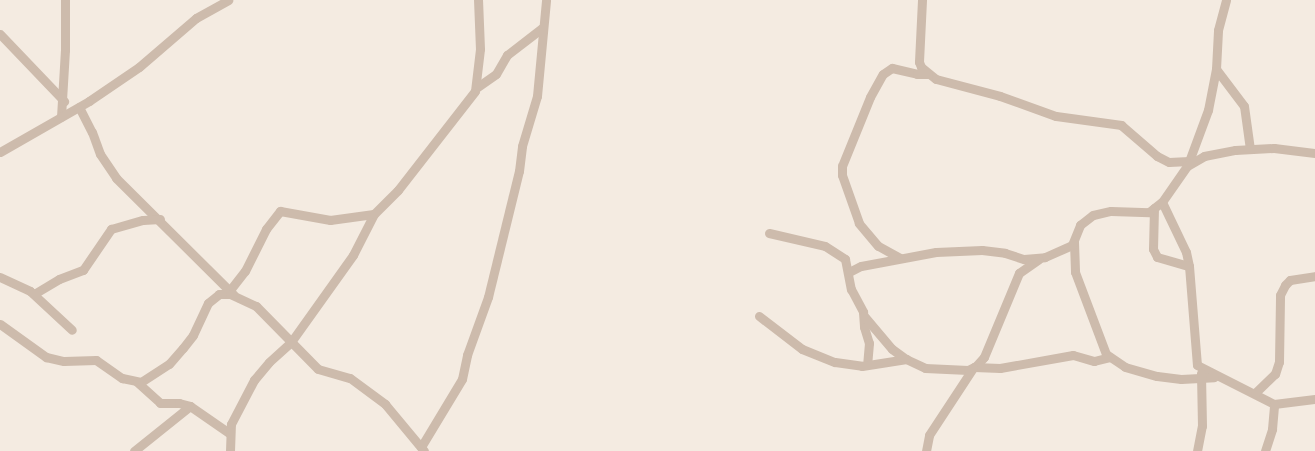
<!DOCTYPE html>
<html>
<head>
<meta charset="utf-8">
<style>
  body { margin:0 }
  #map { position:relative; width:1315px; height:451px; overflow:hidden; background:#f4ebe1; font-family:Helvetica,sans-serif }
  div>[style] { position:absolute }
  .street>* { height:9px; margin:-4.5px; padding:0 4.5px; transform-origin:4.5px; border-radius:4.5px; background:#cdbbac }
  span { translate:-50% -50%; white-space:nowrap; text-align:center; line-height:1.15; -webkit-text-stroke:6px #fbf5ee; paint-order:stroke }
</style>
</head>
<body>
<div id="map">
  <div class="street">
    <div style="left:922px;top:0;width:62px;rotate:92.8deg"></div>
    <div style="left:919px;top:62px;width:5px;rotate:68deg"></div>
    <div style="left:921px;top:67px;width:19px;rotate:39deg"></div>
    <div style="left:936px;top:79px;width:66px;rotate:14.9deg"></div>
    <div style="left:1000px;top:96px;width:59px;rotate:19.7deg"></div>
    <div style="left:1056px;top:116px;width:66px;rotate:7.9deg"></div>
    <div style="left:1121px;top:125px;width:48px;rotate:40.7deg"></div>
    <div style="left:1157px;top:156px;width:13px;rotate:27deg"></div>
    <div style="left:1169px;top:162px;width:20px;rotate:-3deg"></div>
    <div style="left:0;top:34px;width:93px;rotate:46.3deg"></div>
    <div style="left:1216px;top:69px;width:46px;rotate:52.9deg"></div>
    <div style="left:1244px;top:106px;width:43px;rotate:82.1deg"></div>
    <div style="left:476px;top:88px;width:24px;rotate:-35deg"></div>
    <div style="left:496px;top:74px;width:22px;rotate:-60deg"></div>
    <div style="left:507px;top:55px;width:44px;rotate:-37.6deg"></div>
    <div style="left:79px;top:107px;width:28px;rotate:63deg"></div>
    <div style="left:92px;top:132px;width:23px;rotate:70deg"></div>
    <div style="left:100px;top:154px;width:29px;rotate:56deg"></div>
    <div style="left:116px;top:178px;width:166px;rotate:44.8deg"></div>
    <div style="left:61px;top:117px;width:67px;rotate:-86.6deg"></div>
    <div style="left:65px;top:50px;width:50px;rotate:-90deg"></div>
    <div style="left:0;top:152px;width:103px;rotate:-29.8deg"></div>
    <div style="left:89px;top:101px;width:60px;rotate:-34.2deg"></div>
    <div style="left:139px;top:67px;width:75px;rotate:-40.7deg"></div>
    <div style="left:196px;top:18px;width:37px;rotate:-29deg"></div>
    <div style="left:1188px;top:164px;width:58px;rotate:-69.7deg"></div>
    <div style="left:1208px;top:110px;width:42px;rotate:-79deg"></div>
    <div style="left:1216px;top:69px;width:39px;rotate:-87deg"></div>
    <div style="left:1218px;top:30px;width:31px;rotate:-75deg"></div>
    <div style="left:1162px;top:202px;width:55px;rotate:64.4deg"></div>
    <div style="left:1186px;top:252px;width:14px;rotate:78deg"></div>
    <div style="left:1189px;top:266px;width:99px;rotate:85.4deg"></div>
    <div style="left:1197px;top:365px;width:86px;rotate:26.9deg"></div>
    <div style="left:1274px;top:404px;width:41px;rotate:-7deg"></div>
    <div style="left:1154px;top:208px;width:41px;rotate:91.4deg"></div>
    <div style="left:1153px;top:249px;width:9px;rotate:63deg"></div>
    <div style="left:1157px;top:257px;width:33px;rotate:16deg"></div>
    <div style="left:769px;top:233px;width:57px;rotate:13.1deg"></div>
    <div style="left:825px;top:246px;width:24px;rotate:33deg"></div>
    <div style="left:845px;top:259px;width:31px;rotate:79deg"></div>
    <div style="left:851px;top:289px;width:26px;rotate:62deg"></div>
    <div style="left:863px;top:312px;width:15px;rotate:86deg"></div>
    <div style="left:864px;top:327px;width:17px;rotate:73deg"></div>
    <div style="left:869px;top:343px;width:22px;rotate:95deg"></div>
    <div style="left:1074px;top:242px;width:30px;rotate:88deg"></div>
    <div style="left:1075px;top:272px;width:88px;rotate:69.3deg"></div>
    <div style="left:1106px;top:354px;width:23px;rotate:34deg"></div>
    <div style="left:1125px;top:367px;width:33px;rotate:16deg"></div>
    <div style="left:1157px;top:376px;width:24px;rotate:7deg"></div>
    <div style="left:1181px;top:379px;width:33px;rotate:-3deg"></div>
    <div style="left:900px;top:258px;width:25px;rotate:-151deg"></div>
    <div style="left:878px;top:246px;width:30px;rotate:-130deg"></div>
    <div style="left:859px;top:223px;width:51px;rotate:-109.5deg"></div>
    <div style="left:842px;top:175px;width:9px;rotate:-90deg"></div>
    <div style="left:842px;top:166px;width:74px;rotate:-67.9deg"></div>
    <div style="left:870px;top:97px;width:26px;rotate:-61deg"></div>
    <div style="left:883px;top:74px;width:11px;rotate:-34deg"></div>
    <div style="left:892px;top:68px;width:26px;rotate:13deg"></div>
    <div style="left:917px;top:74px;width:11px"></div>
    <div style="left:849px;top:272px;width:13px;rotate:-27deg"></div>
    <div style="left:861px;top:266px;width:76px;rotate:-10.6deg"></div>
    <div style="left:936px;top:252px;width:46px;rotate:-2.5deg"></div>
    <div style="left:982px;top:250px;width:23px;rotate:7deg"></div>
    <div style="left:1005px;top:253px;width:20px;rotate:18deg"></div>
    <div style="left:1024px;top:259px;width:21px;rotate:-5deg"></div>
    <div style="left:1045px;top:257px;width:30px;rotate:-24deg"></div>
    <div style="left:1072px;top:245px;width:22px;rotate:-68deg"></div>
    <div style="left:1080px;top:225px;width:16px;rotate:-38deg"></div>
    <div style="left:1093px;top:215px;width:18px;rotate:-13deg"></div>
    <div style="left:1111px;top:211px;width:38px;rotate:2deg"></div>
    <div style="left:1149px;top:212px;width:16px;rotate:-38deg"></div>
    <div style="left:1162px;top:202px;width:44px;rotate:-55.2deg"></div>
    <div style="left:1187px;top:166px;width:20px;rotate:-30deg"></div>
    <div style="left:1204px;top:156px;width:32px;rotate:-11deg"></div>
    <div style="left:1235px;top:150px;width:39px;rotate:-3deg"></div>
    <div style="left:1274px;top:148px;width:41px;rotate:7deg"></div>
    <div style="left:0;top:277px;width:33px;rotate:25deg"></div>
    <div style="left:30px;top:291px;width:57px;rotate:42.9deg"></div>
    <div style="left:230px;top:290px;width:24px;rotate:-52deg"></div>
    <div style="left:245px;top:271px;width:47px;rotate:-63.4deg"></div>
    <div style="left:266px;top:229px;width:23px;rotate:-52deg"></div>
    <div style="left:280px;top:211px;width:51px;rotate:10.2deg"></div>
    <div style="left:330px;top:220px;width:44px;rotate:-7.8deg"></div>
    <div style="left:34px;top:294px;width:29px;rotate:-31deg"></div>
    <div style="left:59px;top:279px;width:26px;rotate:-21deg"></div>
    <div style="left:83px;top:270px;width:50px;rotate:-55.7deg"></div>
    <div style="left:111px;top:229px;width:33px;rotate:-16deg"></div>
    <div style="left:143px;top:220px;width:17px;rotate:-3deg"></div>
    <div style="left:759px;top:316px;width:54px;rotate:37.5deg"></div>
    <div style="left:802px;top:349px;width:35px;rotate:22deg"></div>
    <div style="left:835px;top:362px;width:27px;rotate:8deg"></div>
    <div style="left:862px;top:366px;width:45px;rotate:-9deg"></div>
    <div style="left:906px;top:359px;width:21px;rotate:25deg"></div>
    <div style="left:925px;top:368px;width:43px;rotate:2.7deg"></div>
    <div style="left:968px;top:370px;width:9px;rotate:-27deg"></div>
    <div style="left:976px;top:366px;width:12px;rotate:-48deg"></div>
    <div style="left:984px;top:357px;width:91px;rotate:-67.4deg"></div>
    <div style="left:1019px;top:273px;width:24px;rotate:-35deg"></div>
    <div style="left:864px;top:316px;width:43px;rotate:49.7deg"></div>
    <div style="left:892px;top:349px;width:17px;rotate:36deg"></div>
    <div style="left:0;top:324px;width:57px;rotate:35.7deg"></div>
    <div style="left:46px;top:357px;width:18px;rotate:13deg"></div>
    <div style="left:64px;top:361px;width:32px;rotate:-2deg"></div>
    <div style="left:96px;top:360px;width:32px;rotate:35deg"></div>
    <div style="left:122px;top:378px;width:19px;rotate:12deg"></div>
    <div style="left:141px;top:382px;width:33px;rotate:-33deg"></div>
    <div style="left:169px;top:364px;width:21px;rotate:-49deg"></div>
    <div style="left:183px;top:348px;width:16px;rotate:-52deg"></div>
    <div style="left:193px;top:335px;width:35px;rotate:-65deg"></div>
    <div style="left:208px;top:303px;width:14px;rotate:-39deg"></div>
    <div style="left:219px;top:294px;width:11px"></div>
    <div style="left:230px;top:294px;width:29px;rotate:25deg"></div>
    <div style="left:256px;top:306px;width:88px;rotate:45.5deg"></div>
    <div style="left:318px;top:369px;width:33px;rotate:16deg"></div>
    <div style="left:350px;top:378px;width:44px;rotate:36.6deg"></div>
    <div style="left:385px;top:404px;width:61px;rotate:50.3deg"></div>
    <div style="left:974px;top:367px;width:26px;rotate:2deg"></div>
    <div style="left:1000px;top:368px;width:74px;rotate:-10.1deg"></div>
    <div style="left:1073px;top:355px;width:22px;rotate:16deg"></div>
    <div style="left:1094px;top:361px;width:16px;rotate:-14deg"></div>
    <div style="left:137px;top:382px;width:31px;rotate:42deg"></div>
    <div style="left:160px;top:403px;width:19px"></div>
    <div style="left:179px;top:403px;width:11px;rotate:15deg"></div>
    <div style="left:190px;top:406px;width:47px;rotate:34.7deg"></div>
    <div style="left:1255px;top:393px;width:28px;rotate:-44deg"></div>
    <div style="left:1275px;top:374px;width:13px;rotate:-72deg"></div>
    <div style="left:1279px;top:362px;width:67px;rotate:-89.1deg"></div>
    <div style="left:1280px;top:295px;width:11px;rotate:-63deg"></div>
    <div style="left:1285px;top:285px;width:7px;rotate:-45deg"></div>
    <div style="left:1290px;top:280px;width:25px;rotate:-9deg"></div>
    <div style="left:421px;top:447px;width:79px;rotate:-58.9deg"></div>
    <div style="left:462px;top:379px;width:25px;rotate:-78deg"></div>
    <div style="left:467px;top:355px;width:62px;rotate:-70.1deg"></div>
    <div style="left:488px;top:297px;width:130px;rotate:-76.2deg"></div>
    <div style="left:519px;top:171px;width:25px;rotate:-83deg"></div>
    <div style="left:522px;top:146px;width:52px;rotate:-73.3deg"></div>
    <div style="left:537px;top:96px;width:96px;rotate:-84.6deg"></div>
    <div style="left:134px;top:451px;width:72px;rotate:-38.8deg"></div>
    <div style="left:230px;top:451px;width:27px;rotate:-88deg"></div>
    <div style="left:231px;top:424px;width:50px;rotate:-62.4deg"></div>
    <div style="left:254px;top:380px;width:23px;rotate:-50deg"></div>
    <div style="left:269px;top:362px;width:30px;rotate:-42deg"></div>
    <div style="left:291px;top:342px;width:107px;rotate:-54.5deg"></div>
    <div style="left:353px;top:255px;width:46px;rotate:-62.9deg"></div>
    <div style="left:374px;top:214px;width:34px;rotate:-45deg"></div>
    <div style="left:398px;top:190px;width:125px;rotate:-52.1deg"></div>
    <div style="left:475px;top:91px;width:42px;rotate:-83.2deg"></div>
    <div style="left:480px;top:49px;width:49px;rotate:-92.3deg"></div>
    <div style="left:926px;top:451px;width:16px;rotate:-79deg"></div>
    <div style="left:929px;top:435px;width:80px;rotate:-56.7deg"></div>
    <div style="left:1197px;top:451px;width:25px;rotate:-79deg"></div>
    <div style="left:1202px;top:426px;width:53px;rotate:-91.1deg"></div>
    <div style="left:1265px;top:451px;width:23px;rotate:-72deg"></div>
    <div style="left:1272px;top:429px;width:25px;rotate:-85deg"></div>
  </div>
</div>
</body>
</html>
